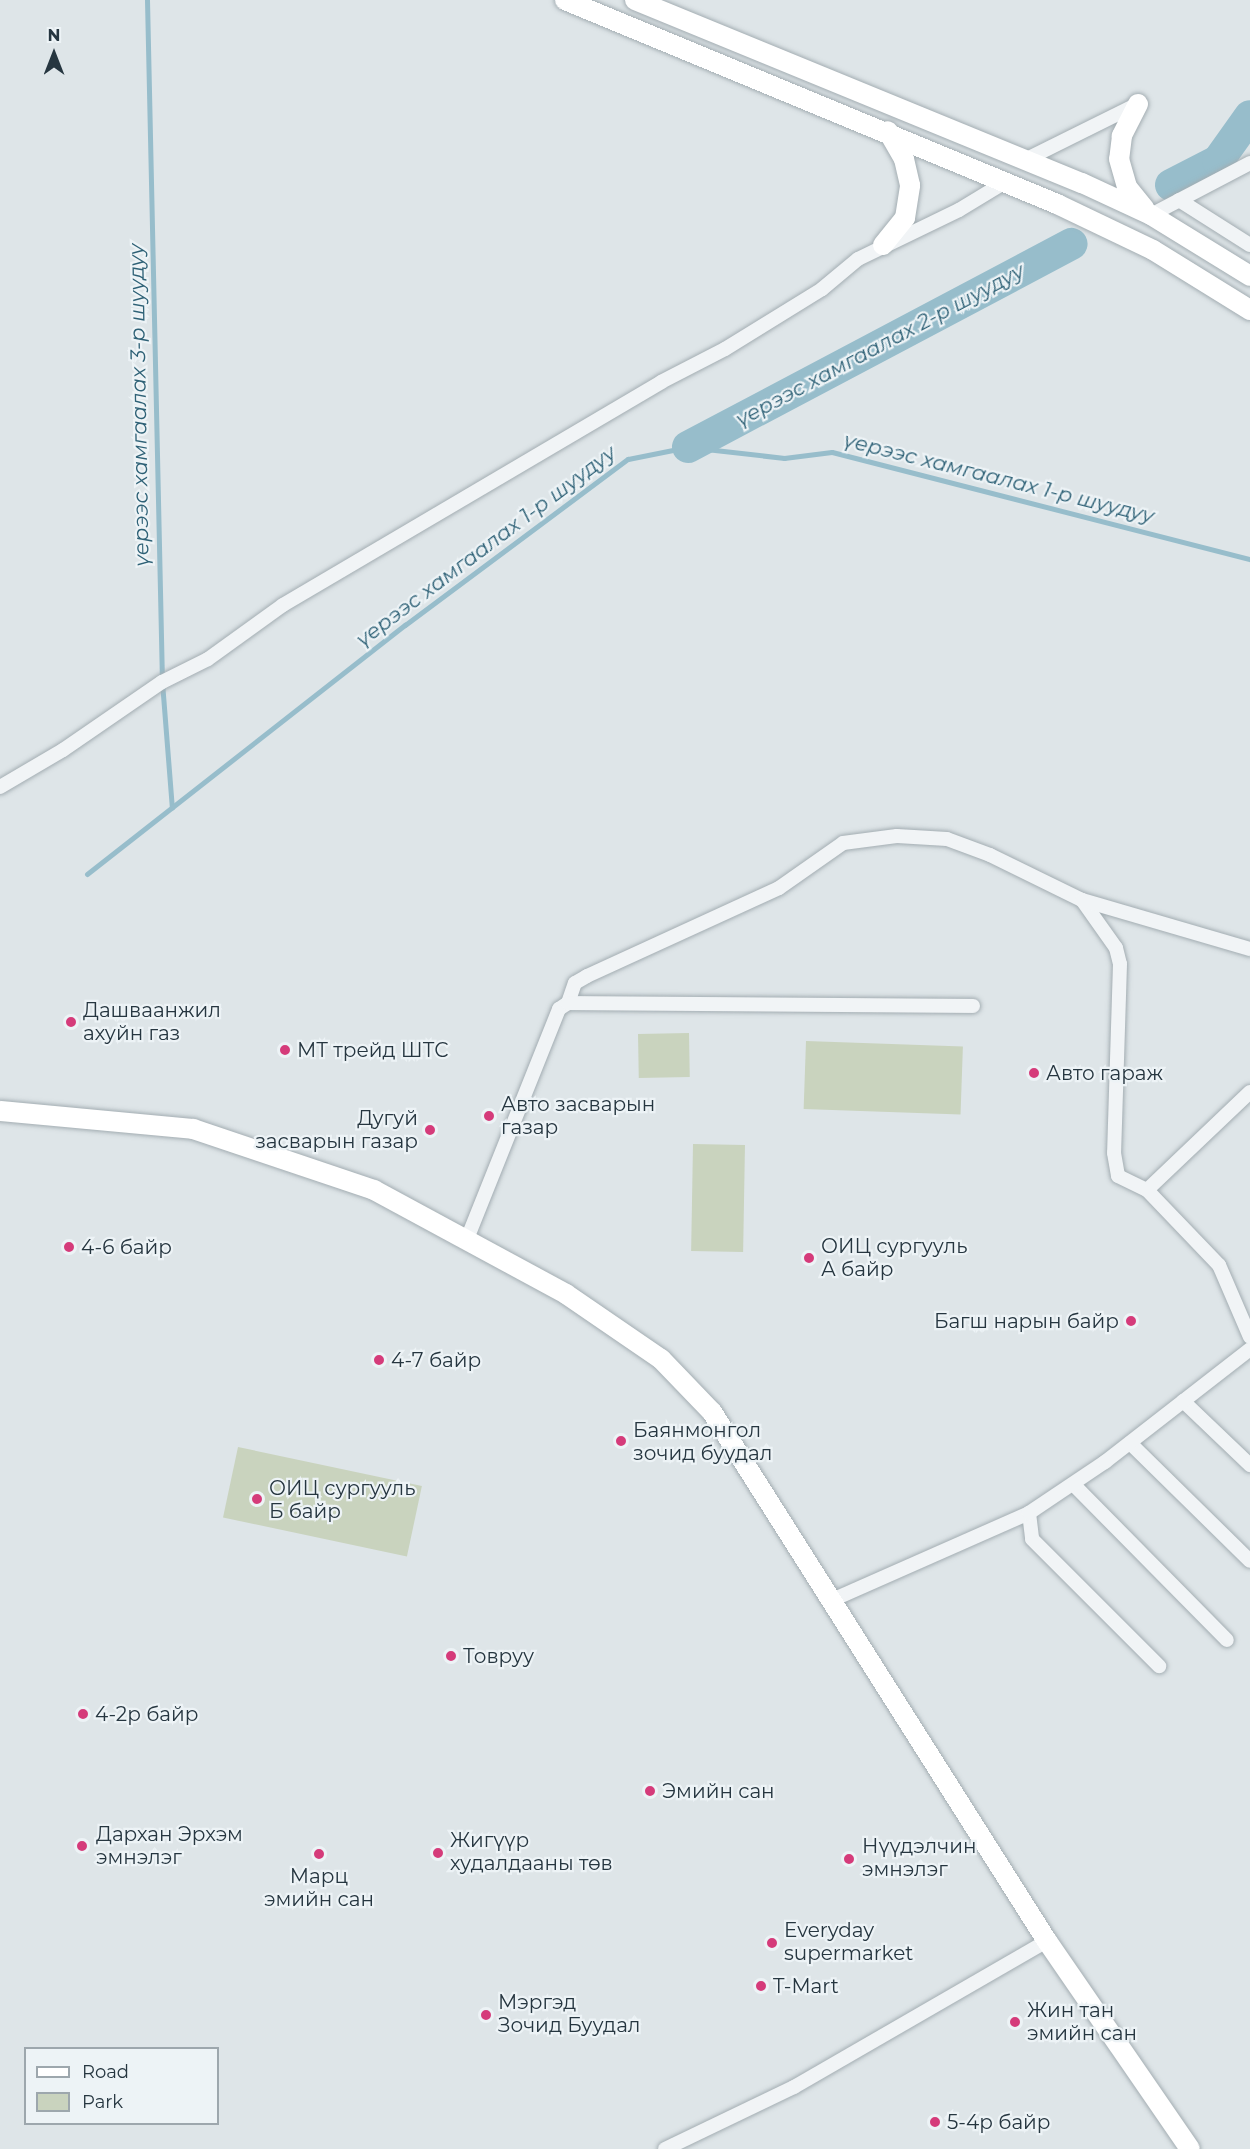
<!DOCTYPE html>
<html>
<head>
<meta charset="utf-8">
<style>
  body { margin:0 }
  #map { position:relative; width:1250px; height:2149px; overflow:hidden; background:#dee5e8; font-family:Montserrat,sans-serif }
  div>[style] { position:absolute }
  .green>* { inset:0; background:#c9d3be; transform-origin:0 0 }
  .stream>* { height:5px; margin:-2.5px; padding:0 2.5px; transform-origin:2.5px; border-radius:2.5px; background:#97bdcb }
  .river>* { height:32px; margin:-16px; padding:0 16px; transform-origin:16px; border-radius:16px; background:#97bdcb }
  .roads { filter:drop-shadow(0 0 2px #a3adb2) drop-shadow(0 0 2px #a3adb2) }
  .street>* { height:14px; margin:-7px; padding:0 7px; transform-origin:7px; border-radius:7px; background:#f1f4f6 }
  .secondary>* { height:20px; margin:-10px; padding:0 10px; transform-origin:10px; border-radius:10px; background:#fff }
  .dots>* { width:16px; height:16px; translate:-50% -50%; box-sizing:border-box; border:3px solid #edf3f6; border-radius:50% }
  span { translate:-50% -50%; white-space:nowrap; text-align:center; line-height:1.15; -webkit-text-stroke:4.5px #edf3f6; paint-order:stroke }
  .poi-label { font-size:20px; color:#263640 }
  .left { translate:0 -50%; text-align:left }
  .right { translate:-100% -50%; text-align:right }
  .water-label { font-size:21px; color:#2e6176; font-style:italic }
  .legend { position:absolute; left:24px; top:2047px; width:195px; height:78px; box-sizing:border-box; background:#edf3f6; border:2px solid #9da7ad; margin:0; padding:8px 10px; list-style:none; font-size:18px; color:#263640 }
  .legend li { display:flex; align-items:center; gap:12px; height:30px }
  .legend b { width:30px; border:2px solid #9da7ad }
  .north { position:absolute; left:24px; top:24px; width:60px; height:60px; -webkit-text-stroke:4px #edf3f6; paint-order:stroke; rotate:0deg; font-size:16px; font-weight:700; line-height:24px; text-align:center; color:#263640 }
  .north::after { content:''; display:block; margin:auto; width:21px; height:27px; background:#263640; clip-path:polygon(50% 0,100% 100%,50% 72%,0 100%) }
</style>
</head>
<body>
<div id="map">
  <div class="green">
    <div style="left:689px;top:1033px;width:44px;height:51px;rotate:89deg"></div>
    <div style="left:806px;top:1041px;width:157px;height:68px;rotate:2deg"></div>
    <div style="left:693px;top:1144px;width:52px;height:107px;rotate:1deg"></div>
    <div style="left:238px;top:1447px;width:188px;height:72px;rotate:12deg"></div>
  </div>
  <div class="stream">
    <div style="left:147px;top:0;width:682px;rotate:88.74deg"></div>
    <div style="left:162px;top:682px;width:126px;rotate:85.5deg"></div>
    <div style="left:87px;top:874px;width:404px;rotate:-38.1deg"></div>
    <div style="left:405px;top:625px;width:278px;rotate:-36.7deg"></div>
    <div style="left:628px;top:459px;width:61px;rotate:-11.3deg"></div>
    <div style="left:688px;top:447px;width:97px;rotate:6.5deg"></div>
    <div style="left:784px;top:458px;width:48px;rotate:-7.1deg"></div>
    <div style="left:832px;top:452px;width:431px;rotate:14.4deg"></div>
  </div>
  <div class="river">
    <div style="left:1171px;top:185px;width:53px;rotate:-27.1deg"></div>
    <div style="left:1218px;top:161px;width:55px;rotate:-54.6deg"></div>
    <div style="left:688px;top:447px;width:434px;rotate:-27.9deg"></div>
  </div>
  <div class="roads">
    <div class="street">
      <div style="left:1027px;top:159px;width:124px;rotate:-26.4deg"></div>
      <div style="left:1179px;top:200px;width:84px;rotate:32.4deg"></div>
      <div style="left:1151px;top:215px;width:112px;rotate:-27.7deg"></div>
      <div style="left:0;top:787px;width:73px;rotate:-30.4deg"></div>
      <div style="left:63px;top:750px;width:120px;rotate:-34.5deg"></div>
      <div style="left:162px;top:682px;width:51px;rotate:-26.6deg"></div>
      <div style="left:208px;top:659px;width:92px;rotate:-35.8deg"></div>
      <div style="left:283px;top:605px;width:439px;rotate:-30.5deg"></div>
      <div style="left:661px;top:382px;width:72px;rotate:-27.3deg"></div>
      <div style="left:725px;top:349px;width:114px;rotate:-31.7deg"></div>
      <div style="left:822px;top:289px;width:47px;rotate:-39.8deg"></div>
      <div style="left:858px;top:259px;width:112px;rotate:-25.9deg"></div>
      <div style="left:959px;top:210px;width:54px;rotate:-31.3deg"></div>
      <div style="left:1082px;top:900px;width:59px;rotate:54.7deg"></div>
      <div style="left:1116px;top:948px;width:16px;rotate:76deg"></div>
      <div style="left:1120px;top:964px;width:189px;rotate:91.8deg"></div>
      <div style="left:1114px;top:1153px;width:23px;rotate:80deg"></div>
      <div style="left:1118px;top:1176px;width:32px;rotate:26deg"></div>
      <div style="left:1147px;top:1190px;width:104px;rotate:46.2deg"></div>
      <div style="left:1219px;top:1265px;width:78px;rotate:66.7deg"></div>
      <div style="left:568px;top:1003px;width:21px;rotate:-71deg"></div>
      <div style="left:575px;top:983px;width:14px;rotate:-30deg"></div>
      <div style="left:587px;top:976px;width:211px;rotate:-24.6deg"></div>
      <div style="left:779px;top:888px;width:78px;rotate:-35.1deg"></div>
      <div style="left:843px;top:843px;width:54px;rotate:-7.4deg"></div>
      <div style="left:897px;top:836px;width:50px;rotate:3.4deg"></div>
      <div style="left:947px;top:839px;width:46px;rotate:20.4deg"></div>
      <div style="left:990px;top:855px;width:102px;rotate:26.1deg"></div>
      <div style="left:1082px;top:900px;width:175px;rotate:16.3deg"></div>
      <div style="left:1147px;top:1190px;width:142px;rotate:-43.6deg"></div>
      <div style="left:467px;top:1239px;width:248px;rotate:-68.2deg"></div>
      <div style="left:559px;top:1009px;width:11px;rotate:-34deg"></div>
      <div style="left:568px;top:1003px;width:405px;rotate:0.4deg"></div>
      <div style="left:1183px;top:1401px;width:93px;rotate:43.7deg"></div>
      <div style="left:1130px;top:1443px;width:168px;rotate:44.5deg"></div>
      <div style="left:1073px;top:1484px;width:219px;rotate:45.4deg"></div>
      <div style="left:1029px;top:1513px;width:26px;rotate:83deg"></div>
      <div style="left:1032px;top:1539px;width:180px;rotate:45deg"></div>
      <div style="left:832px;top:1600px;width:215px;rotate:-23.8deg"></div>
      <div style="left:1029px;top:1513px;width:92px;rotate:-33.9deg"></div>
      <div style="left:1105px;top:1462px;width:184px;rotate:-37.9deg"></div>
      <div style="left:665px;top:2149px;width:143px;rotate:-25.7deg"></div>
      <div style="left:794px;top:2087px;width:292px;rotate:-30deg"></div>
    </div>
    <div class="secondary">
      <div style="left:565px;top:0;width:533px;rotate:22.52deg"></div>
      <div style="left:1057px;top:204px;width:106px;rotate:25.6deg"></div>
      <div style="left:1153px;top:250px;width:114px;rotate:31.7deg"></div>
      <div style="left:635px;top:0;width:483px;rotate:22.3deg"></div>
      <div style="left:1082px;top:183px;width:76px;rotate:24.9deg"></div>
      <div style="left:1151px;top:215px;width:116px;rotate:31.6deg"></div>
      <div style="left:1138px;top:104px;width:36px;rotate:117deg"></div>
      <div style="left:1122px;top:136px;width:23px;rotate:97deg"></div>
      <div style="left:1119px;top:159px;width:29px;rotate:74deg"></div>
      <div style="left:1127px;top:187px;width:28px;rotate:51deg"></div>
      <div style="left:883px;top:245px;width:35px;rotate:-51deg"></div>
      <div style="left:905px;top:218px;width:33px;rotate:-81deg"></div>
      <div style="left:910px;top:185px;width:27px;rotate:-103deg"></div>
      <div style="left:904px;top:159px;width:32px;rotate:-120deg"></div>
      <div style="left:0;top:1111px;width:194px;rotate:5.3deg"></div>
      <div style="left:193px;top:1129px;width:191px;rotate:18.6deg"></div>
      <div style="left:374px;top:1190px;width:218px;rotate:28.4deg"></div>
      <div style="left:566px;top:1294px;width:115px;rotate:34.4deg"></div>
      <div style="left:661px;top:1359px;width:74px;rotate:46.1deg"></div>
      <div style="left:712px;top:1412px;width:626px;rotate:57.66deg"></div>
      <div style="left:1047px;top:1941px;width:252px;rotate:55.5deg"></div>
    </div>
  </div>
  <div class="dots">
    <div style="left:71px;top:1022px;background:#d53b7a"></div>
    <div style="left:285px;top:1050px;background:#d53b7a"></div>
    <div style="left:1034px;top:1073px;background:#d53b7a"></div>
    <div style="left:489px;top:1116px;background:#d53b7a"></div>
    <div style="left:430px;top:1130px;background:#d53b7a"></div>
    <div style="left:69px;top:1247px;background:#d53b7a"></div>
    <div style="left:809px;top:1258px;background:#d53b7a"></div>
    <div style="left:1131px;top:1321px;background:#d53b7a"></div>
    <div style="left:379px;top:1360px;background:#d53b7a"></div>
    <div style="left:621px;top:1441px;background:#d53b7a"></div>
    <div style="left:257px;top:1499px;background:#d53b7a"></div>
    <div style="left:451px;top:1656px;background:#d53b7a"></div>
    <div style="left:83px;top:1714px;background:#d53b7a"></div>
    <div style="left:650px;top:1791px;background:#d53b7a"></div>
    <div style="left:82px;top:1846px;background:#d53b7a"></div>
    <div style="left:438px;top:1853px;background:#d53b7a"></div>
    <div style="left:319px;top:1854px;background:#d53b7a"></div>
    <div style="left:849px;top:1859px;background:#d53b7a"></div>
    <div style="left:772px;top:1943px;background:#d53b7a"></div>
    <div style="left:761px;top:1986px;background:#d53b7a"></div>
    <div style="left:486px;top:2015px;background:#d53b7a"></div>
    <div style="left:1015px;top:2022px;background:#d53b7a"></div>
    <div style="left:935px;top:2122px;background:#d53b7a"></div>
  </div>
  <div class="poi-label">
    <span class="left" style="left:83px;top:1022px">Дашваанжил<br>ахуйн газ</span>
    <span class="left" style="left:297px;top:1050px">МТ трейд ШТС</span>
    <span class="left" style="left:1046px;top:1073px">Авто гараж</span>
    <span class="left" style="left:501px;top:1116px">Авто засварын<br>газар</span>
    <span class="right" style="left:418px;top:1130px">Дугуй<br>засварын газар</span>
    <span class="left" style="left:821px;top:1258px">ОИЦ сургууль<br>А байр</span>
    <span class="left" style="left:81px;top:1247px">4-6 байр</span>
    <span class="right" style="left:1119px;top:1321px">Багш нарын байр</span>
    <span class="left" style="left:391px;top:1360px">4-7 байр</span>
    <span class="left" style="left:633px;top:1442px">Баянмонгол<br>зочид буудал</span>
    <span class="left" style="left:269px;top:1500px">ОИЦ сургууль<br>Б байр</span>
    <span class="left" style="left:463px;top:1656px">Товруу</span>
    <span class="left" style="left:95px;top:1714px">4-2р байр</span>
    <span class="left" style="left:662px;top:1791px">Эмийн сан</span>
    <span class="left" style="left:96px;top:1846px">Дархан Эрхэм<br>эмнэлэг</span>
    <span class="left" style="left:450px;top:1852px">Жигүүр<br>худалдааны төв</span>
    <span class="left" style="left:862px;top:1858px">Нүүдэлчин<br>эмнэлэг</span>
    <span style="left:319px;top:1888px">Марц<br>эмийн сан</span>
    <span class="left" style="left:784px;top:1942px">Everyday<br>supermarket</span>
    <span class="left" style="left:773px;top:1986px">T-Mart</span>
    <span class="left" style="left:498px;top:2014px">Мэргэд<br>Зочид Буудал</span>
    <span class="left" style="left:1027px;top:2022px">Жин тан<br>эмийн сан</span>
    <span class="left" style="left:947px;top:2122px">5-4р байр</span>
  </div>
  <div class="water-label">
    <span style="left:880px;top:345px;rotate:-28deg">үерээс хамгаалах 2-р шуудуу</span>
    <span style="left:139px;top:405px;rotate:-91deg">үерээс хамгаалах 3-р шуудуу</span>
    <span style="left:999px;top:478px;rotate:14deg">үерээс хамгаалах 1-р шуудуу</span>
    <span style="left:486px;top:546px;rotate:-37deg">үерээс хамгаалах 1-р шуудуу</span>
  </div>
  <ul class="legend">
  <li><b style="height:8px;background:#fff"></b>Road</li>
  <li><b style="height:16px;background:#c9d3be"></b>Park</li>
  </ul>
  <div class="north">N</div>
</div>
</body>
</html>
